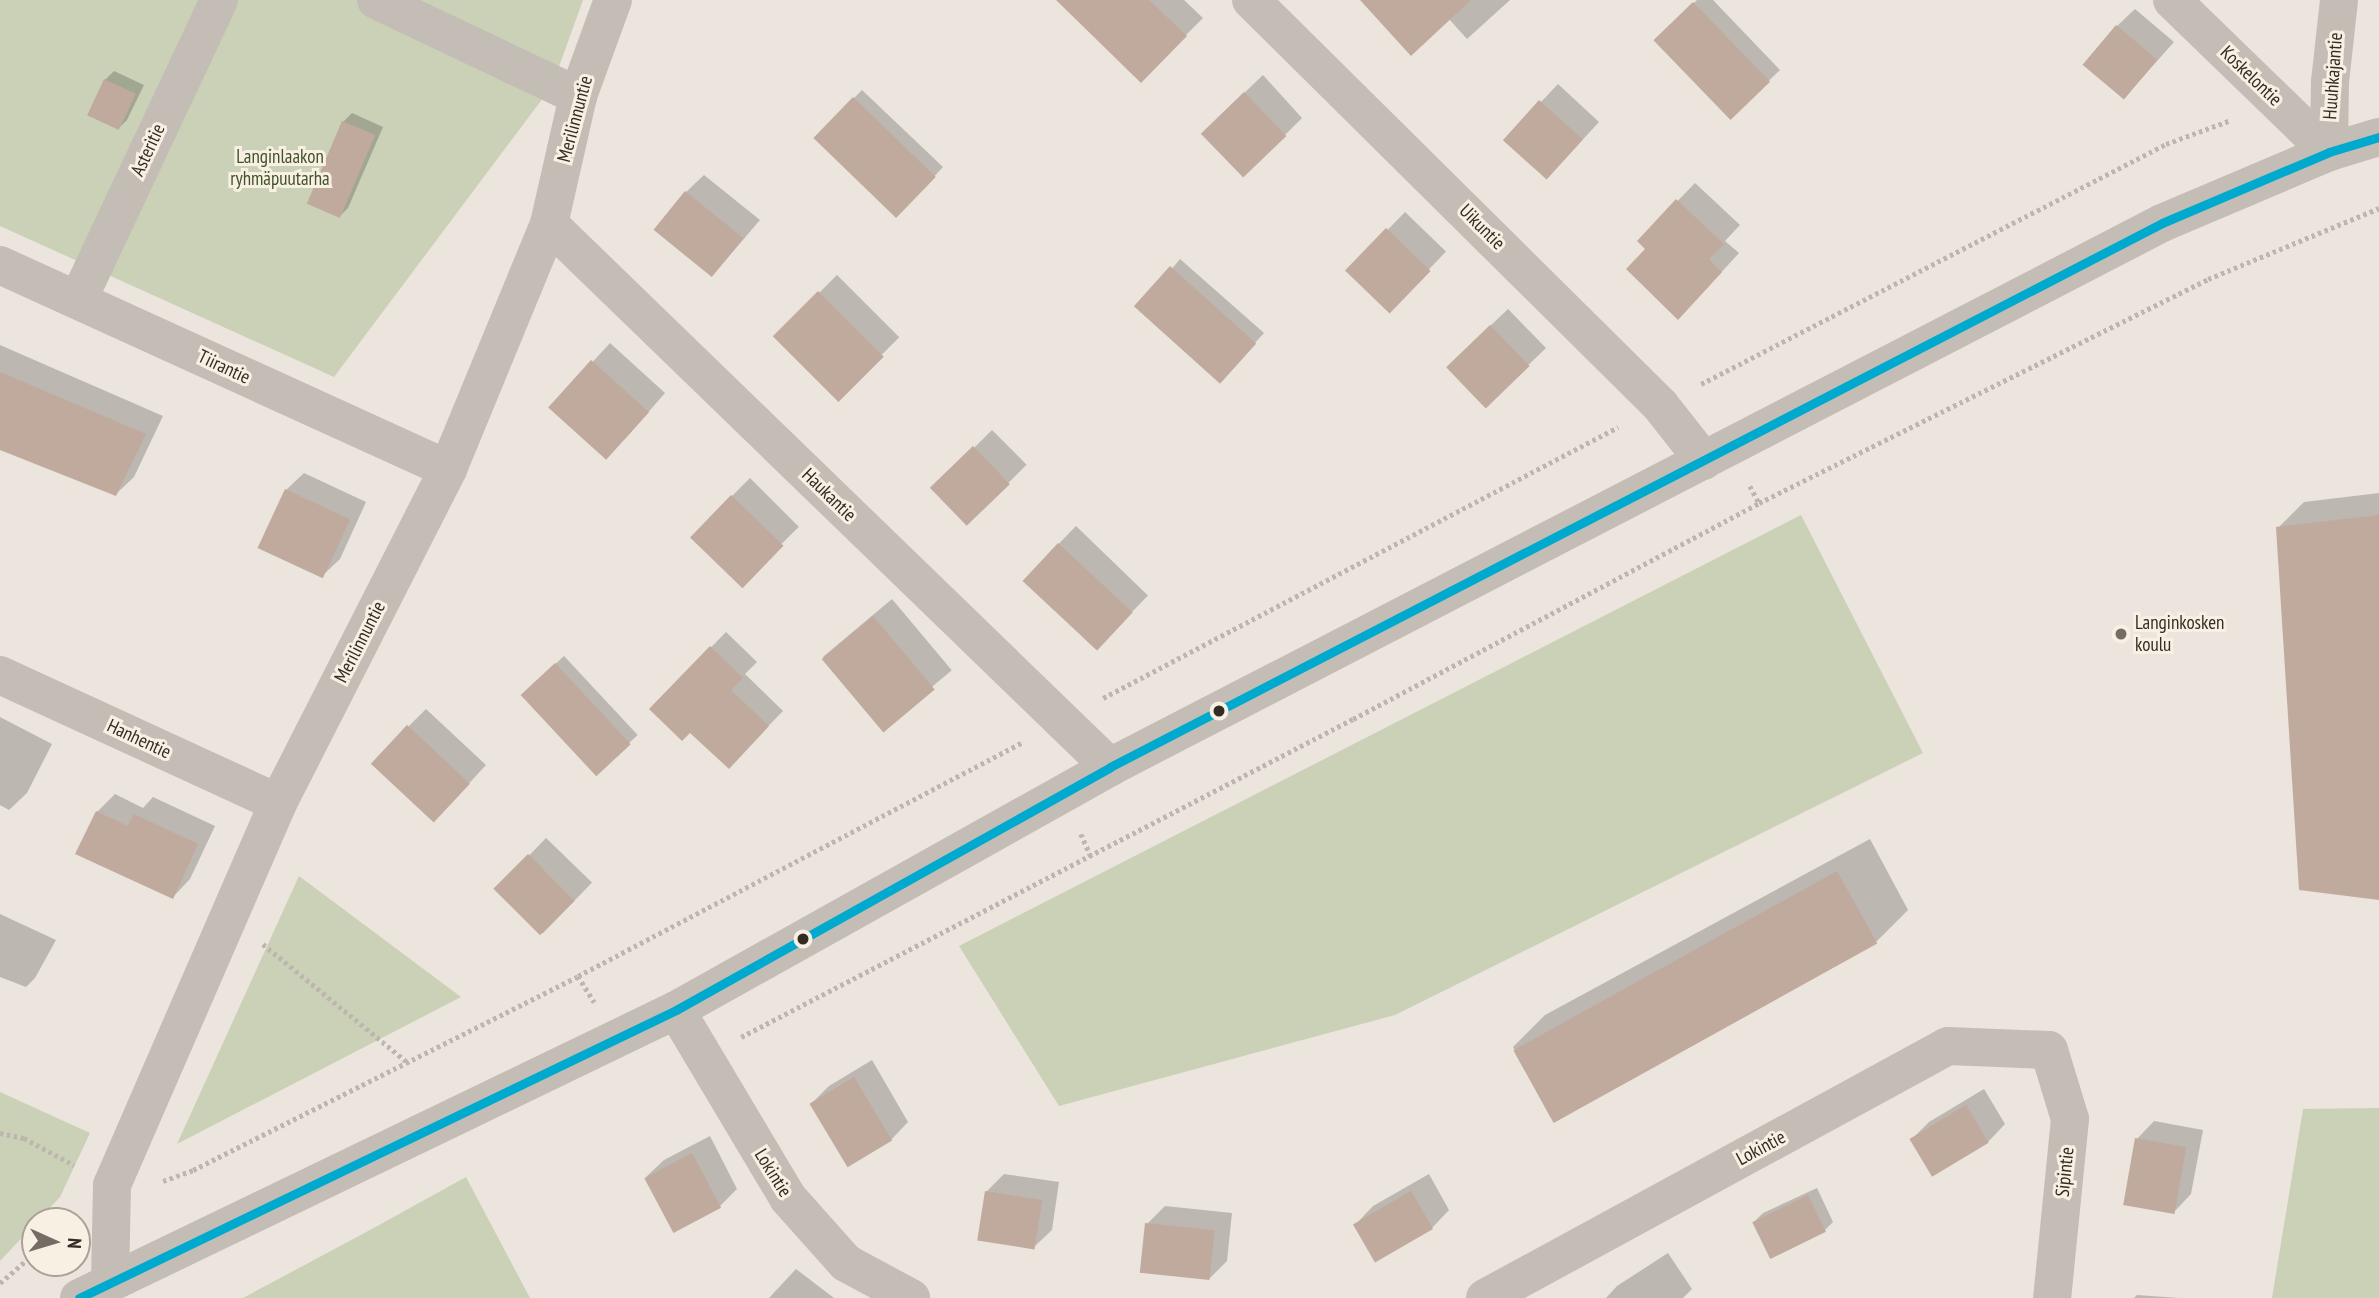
<!DOCTYPE html>
<html>
<head>
<meta charset="utf-8">
<style>
  body { margin:0 }
  #map { position:relative; width:2379px; height:1298px; overflow:hidden; background:#ebe5dd; font-family:"PT Sans Narrow",sans-serif }
  div>[style] { position:absolute }
  .green>* { inset:0; background:#cbd1b6 }
  .shadow>* { inset:0; background:#0003; transform-origin:0 0 }
  .building>* { inset:0; background:#c0aa9e; transform-origin:0 0 }
  .path>* { height:4.5px; margin-top:-2.25px; transform-origin:0; background:repeating-linear-gradient(90deg,#bdb6af 0 3.5px,transparent 0 7px) }
  .minor>* { height:38px; margin:-19px; padding:0 19px; transform-origin:19px; border-radius:19px; background:#c4bdb6 }
  .bus-1>* { height:9px; margin:-4.5px; padding:0 4.5px; transform-origin:4.5px; border-radius:4.5px; background:#00a9ce }
  .dots>* { width:19px; height:19px; translate:-50% -50%; box-sizing:border-box; border:4px solid #f9f0e4; border-radius:50% }
  span { translate:-50% -50%; white-space:nowrap; text-align:center; line-height:1.15; -webkit-text-stroke:6px #f9f0e4; paint-order:stroke }
  .street-label { font-size:19px; color:#342b25 }
  .park-label { font-size:19px; color:#425329 }
  .poi-label { font-size:19px; color:#342b25 }
  .left { translate:0 -50%; text-align:left }
  .north { position:absolute; left:21px; top:1207px; width:70px; height:70px; box-sizing:border-box; background:#f9f0e4; border:2px solid #aaa198; border-radius:50%; rotate:94deg; font-size:19px; font-weight:700; line-height:28px; text-align:center; color:#342b25 }
  .north::after { content:''; display:block; margin:auto; width:24px; height:32px; background:#746c65; clip-path:polygon(50% 0,100% 100%,50% 72%,0 100%) }
</style>
</head>
<body>
<div id="map">
  <div class="green">
    <div style="clip-path:polygon(0 0,583px 0,552px 86px,334px 377px,0 226px)"></div>
    <div style="clip-path:polygon(1801px 515px,1923px 753px,1395px 1015px,1059px 1106px,959px 946px)"></div>
    <div style="clip-path:polygon(299px 876px,461px 997px,177px 1144px)"></div>
    <div style="clip-path:polygon(0 1092px,90px 1133px,60px 1197px,0 1261px)"></div>
    <div style="clip-path:polygon(2379px 1108px,2379px 1298px,2272px 1298px,2303px 1109px)"></div>
    <div style="clip-path:polygon(466px 1177px,530px 1298px,243px 1298px,370px 1230px)"></div>
  </div>
  <div class="shadow">
    <div style="clip-path:polygon(1094px 0,1184px 0,1203px 18px,1141px 80px)"></div>
    <div style="clip-path:polygon(1379px 0,1510px 0,1467px 39px,1449px 19px)"></div>
    <div style="clip-path:polygon(1697px 0,1713px 0,1780px 70px,1730px 118px,1656px 41px)"></div>
    <div style="clip-path:polygon(2135px 9px,2174px 42px,2125px 97px,2117px 26px)"></div>
    <div style="clip-path:polygon(114px 71px,144px 85px,127px 120px,118px 129px,105px 80px)"></div>
    <div style="clip-path:polygon(1263px 75px,1302px 118px,1285px 135px,1220px 116px)"></div>
    <div style="clip-path:polygon(1558px 84px,1599px 122px,1564px 160px,1505px 140px)"></div>
    <div style="clip-path:polygon(862px 90px,943px 167px,906px 207px,815px 138px)"></div>
    <div style="clip-path:polygon(352px 113px,383px 127px,348px 208px,339px 217px,343px 122px)"></div>
    <div style="clip-path:polygon(704px 175px,760px 220px,713px 275px,686px 192px)"></div>
    <div style="clip-path:polygon(1695px 183px,1740px 225px,1725px 241px,1739px 253px,1696px 300px,1639px 241px)"></div>
    <div style="left:1405px;top:212px;width:57px;height:82px;rotate:44deg"></div>
    <div style="clip-path:polygon(1180px 259px,1264px 333px,1232px 368px,1139px 308px)"></div>
    <div style="left:837px;top:275px;width:88px;height:88px;rotate:45deg"></div>
    <div style="clip-path:polygon(1508px 309px,1546px 348px,1486px 406px,1466px 349px)"></div>
    <div style="clip-path:polygon(610px 343px,665px 393px,624px 440px,551px 407px)"></div>
    <div style="clip-path:polygon(0 345px,163px 416px,134px 477px,116px 494px,0 448px)"></div>
    <div style="left:992px;top:430px;width:49px;height:83px;rotate:45deg"></div>
    <div style="clip-path:polygon(304px 473px,366px 502px,340px 559px,322px 576px,286px 490px)"></div>
    <div style="left:750px;top:478px;width:69px;height:83px;rotate:45deg"></div>
    <div style="clip-path:polygon(2379px 493px,2379px 898px,2278px 528px,2304px 502px)"></div>
    <div style="left:1076px;top:526px;width:100px;height:75px;rotate:44deg"></div>
    <div style="left:892px;top:599px;width:93px;height:90px;rotate:50deg"></div>
    <div style="clip-path:polygon(726px 632px,757px 662px,745px 674px,783px 711px,743px 752px,690px 731px,651px 709px)"></div>
    <div style="left:564px;top:656px;width:108px;height:57px;rotate:47deg"></div>
    <div style="clip-path:polygon(426px 709px,486px 765px,452px 802px,408px 727px)"></div>
    <div style="clip-path:polygon(0 717px,52px 744px,27px 793px,9px 810px,0 805px)"></div>
    <div style="clip-path:polygon(115px 794px,143px 808px,153px 797px,215px 826px,190px 879px,173px 897px,97px 812px)"></div>
    <div style="left:546px;top:838px;width:64px;height:71px;rotate:44deg"></div>
    <div style="clip-path:polygon(1870px 839px,1908px 910px,1876px 942px,1551px 1118px,1513px 1047px,1545px 1015px)"></div>
    <div style="clip-path:polygon(0 914px,56px 940px,35px 978px,26px 987px,0 977px)"></div>
    <div style="clip-path:polygon(872px 1060px,908px 1122px,891px 1140px,812px 1103px,829px 1086px)"></div>
    <div style="clip-path:polygon(1984px 1089px,2005px 1124px,1988px 1142px,1911px 1140px,1929px 1122px)"></div>
    <div style="clip-path:polygon(2154px 1121px,2203px 1130px,2191px 1194px,2174px 1212px,2137px 1139px)"></div>
    <div style="clip-path:polygon(710px 1136px,737px 1189px,719px 1207px,646px 1177px,664px 1160px)"></div>
    <div style="clip-path:polygon(1004px 1174px,1059px 1182px,1052px 1230px,1034px 1247px,987px 1191px)"></div>
    <div style="clip-path:polygon(1429px 1174px,1449px 1210px,1432px 1228px,1356px 1224px,1373px 1206px)"></div>
    <div style="clip-path:polygon(1817px 1188px,1833px 1222px,1825px 1230px,1754px 1222px,1763px 1213px)"></div>
    <div style="clip-path:polygon(1165px 1206px,1232px 1213px,1227px 1261px,1209px 1279px,1147px 1224px)"></div>
    <div style="clip-path:polygon(1668px 1253px,1692px 1289px,1683px 1298px,1606px 1298px,1617px 1286px)"></div>
    <div style="clip-path:polygon(796px 1269px,834px 1298px,769px 1298px)"></div>
    <div style="clip-path:polygon(2137px 1295px,2179px 1298px,2134px 1298px)"></div>
  </div>
  <div class="building">
    <div style="clip-path:polygon(1056px 0,1149px 0,1187px 36px,1141px 83px)"></div>
    <div style="clip-path:polygon(1360px 0,1471px 0,1411px 56px)"></div>
    <div style="left:1693px;top:2px;width:111px;height:55px;rotate:46deg"></div>
    <div style="left:2116px;top:25px;width:54px;height:52px;rotate:40deg"></div>
    <div style="left:104px;top:79px;width:35px;height:40px;rotate:25deg"></div>
    <div style="left:1244px;top:92px;width:61px;height:60px;rotate:46deg"></div>
    <div style="left:853px;top:97px;width:115px;height:57px;rotate:44deg"></div>
    <div style="left:1539px;top:100px;width:59px;height:54px;rotate:42deg"></div>
    <div style="left:342px;top:121px;width:36px;height:90px;rotate:23deg"></div>
    <div style="left:685px;top:191px;width:75px;height:50px;rotate:39deg"></div>
    <div style="clip-path:polygon(1676px 199px,1724px 244px,1709px 259px,1722px 272px,1678px 320px,1626px 269px,1645px 249px,1637px 241px)"></div>
    <div style="left:1386px;top:228px;width:62px;height:59px;rotate:44deg"></div>
    <div style="left:1170px;top:266px;width:116px;height:54px;rotate:42deg"></div>
    <div style="left:818px;top:291px;width:93px;height:64px;rotate:45deg"></div>
    <div style="left:1490px;top:325px;width:57px;height:61px;rotate:46deg"></div>
    <div style="left:591px;top:360px;width:78px;height:64px;rotate:42deg"></div>
    <div style="clip-path:polygon(0 372px,146px 434px,116px 496px,0 450px)"></div>
    <div style="left:973px;top:446px;width:53px;height:60px;rotate:46deg"></div>
    <div style="left:285px;top:489px;width:72px;height:65px;rotate:25deg"></div>
    <div style="left:731px;top:495px;width:73px;height:59px;rotate:44deg"></div>
    <div style="clip-path:polygon(2379px 515px,2379px 900px,2299px 890px,2276px 527px)"></div>
    <div style="left:1058px;top:543px;width:102px;height:52px;rotate:43deg"></div>
    <div style="left:873px;top:616px;width:96px;height:67px;rotate:50deg"></div>
    <div style="clip-path:polygon(710px 646px,743px 678px,731px 690px,769px 726px,729px 769px,690px 733px,682px 741px,649px 709px)"></div>
    <div style="left:555px;top:663px;width:111px;height:47px;rotate:47deg"></div>
    <div style="left:407px;top:725px;width:86px;height:53px;rotate:43deg"></div>
    <div style="clip-path:polygon(96px 811px,128px 826px,134px 814px,198px 844px,173px 899px,75px 854px)"></div>
    <div style="left:528px;top:854px;width:66px;height:49px;rotate:45deg"></div>
    <div style="left:1837px;top:871px;width:83px;height:370px;rotate:61deg"></div>
    <div style="left:854px;top:1077px;width:74px;height:52px;rotate:59deg"></div>
    <div style="left:1966px;top:1105px;width:44px;height:66px;rotate:59deg"></div>
    <div style="left:2135px;top:1138px;width:52px;height:68px;rotate:10deg"></div>
    <div style="left:692px;top:1153px;width:62px;height:54px;rotate:62deg"></div>
    <div style="left:985px;top:1191px;width:58px;height:50px;rotate:9deg"></div>
    <div style="left:1411px;top:1191px;width:44px;height:67px;rotate:60deg"></div>
    <div style="left:1808px;top:1195px;width:41px;height:62px;rotate:64deg"></div>
    <div style="left:1145px;top:1223px;width:70px;height:50px;rotate:6deg"></div>
  </div>
  <div class="path">
    <div style="left:1701px;top:384px;width:523px;rotate:-27.3deg"></div>
    <div style="left:2166px;top:144px;width:69px;rotate:-20.3deg"></div>
    <div style="left:1750px;top:486px;width:19px;rotate:62deg"></div>
    <div style="left:1103px;top:698px;width:582px;rotate:-27.75deg"></div>
    <div style="left:1081px;top:834px;width:24px;rotate:66deg"></div>
    <div style="left:263px;top:944px;width:185px;rotate:39.3deg"></div>
    <div style="left:578px;top:976px;width:31px;rotate:58deg"></div>
    <div style="left:741px;top:1037px;width:690px;rotate:-27.46deg"></div>
    <div style="left:1353px;top:719px;width:460px;rotate:-28deg"></div>
    <div style="left:1759px;top:503px;width:502px;rotate:-26.51deg"></div>
    <div style="left:2208px;top:279px;width:185px;rotate:-22.5deg"></div>
    <div style="left:0;top:1133px;width:25px;rotate:12deg"></div>
    <div style="left:24px;top:1138px;width:57px;rotate:28.4deg"></div>
    <div style="left:163px;top:1181px;width:32px;rotate:-20deg"></div>
    <div style="left:193px;top:1170px;width:431px;rotate:-26.7deg"></div>
    <div style="left:578px;top:976px;width:501px;rotate:-27.74deg"></div>
    <div style="left:0;top:1283px;width:46px;rotate:-40.6deg"></div>
  </div>
  <div class="minor">
    <div style="left:376px;top:0;width:224px;rotate:25.4deg"></div>
    <div style="left:1251px;top:0;width:576px;rotate:44.72deg"></div>
    <div style="left:1660px;top:405px;width:71px;rotate:51.8deg"></div>
    <div style="left:2172px;top:0;width:219px;rotate:44.1deg"></div>
    <div style="left:2329px;top:152px;width:70px;rotate:-89.2deg"></div>
    <div style="left:2330px;top:82px;width:82px;rotate:-83.7deg"></div>
    <div style="left:549px;top:224px;width:781px;rotate:44.07deg"></div>
    <div style="left:0;top:265px;width:492px;rotate:24.5deg"></div>
    <div style="left:78px;top:300px;width:331px;rotate:-64.8deg"></div>
    <div style="left:0;top:675px;width:306px;rotate:24.7deg"></div>
    <div style="left:676px;top:1010px;width:219px;rotate:59.2deg"></div>
    <div style="left:788px;top:1198px;width:87px;rotate:48.3deg"></div>
    <div style="left:846px;top:1263px;width:74px;rotate:28.3deg"></div>
    <div style="left:110px;top:1281px;width:96px;rotate:-88.8deg"></div>
    <div style="left:112px;top:1185px;width:417px;rotate:-66.5deg"></div>
    <div style="left:278px;top:803px;width:375px;rotate:-63deg"></div>
    <div style="left:448px;top:469px;width:265px;rotate:-67.6deg"></div>
    <div style="left:549px;top:224px;width:131px;rotate:-77.2deg"></div>
    <div style="left:578px;top:96px;width:102px;rotate:-70deg"></div>
    <div style="left:79px;top:1298px;width:663px;rotate:-25.75deg"></div>
    <div style="left:676px;top:1010px;width:497px;rotate:-29.2deg"></div>
    <div style="left:1110px;top:767px;width:1184px;rotate:-27.34deg"></div>
    <div style="left:2162px;top:223px;width:181px;rotate:-23deg"></div>
    <div style="left:2329px;top:152px;width:52px;rotate:-16.7deg"></div>
    <div style="left:1485px;top:1298px;width:527px;rotate:-28.56deg"></div>
    <div style="left:1948px;top:1046px;width:101px;rotate:2.3deg"></div>
    <div style="left:2049px;top:1050px;width:72px;rotate:73.1deg"></div>
    <div style="left:2070px;top:1119px;width:180px;rotate:95.7deg"></div>
  </div>
  <div class="bus-1">
    <div style="left:79px;top:1298px;width:663px;rotate:-25.75deg"></div>
    <div style="left:676px;top:1010px;width:497px;rotate:-29.2deg"></div>
    <div style="left:1110px;top:767px;width:1184px;rotate:-27.34deg"></div>
    <div style="left:2162px;top:223px;width:181px;rotate:-23deg"></div>
    <div style="left:2329px;top:152px;width:52px;rotate:-16.7deg"></div>
  </div>
  <div class="dots">
    <div style="left:2121px;top:634px;background:#746c65"></div>
    <div style="left:1219px;top:711px;background:#342b25"></div>
    <div style="left:803px;top:939px;background:#342b25"></div>
  </div>
  <div class="street-label">
    <span style="left:2251px;top:76px;rotate:44deg">Koskelontie</span>
    <span style="left:2333px;top:76px;rotate:-86deg">Huuhkajantie</span>
    <span style="left:575px;top:119px;rotate:-75deg">Merilinnuntie</span>
    <span style="left:148px;top:150px;rotate:-65deg">Asteritie</span>
    <span style="left:1482px;top:227px;rotate:45deg">Uikuntie</span>
    <span style="left:224px;top:367px;rotate:25deg">Tiirantie</span>
    <span style="left:829px;top:495px;rotate:44deg">Haukantie</span>
    <span style="left:360px;top:642px;rotate:-63deg">Merilinnuntie</span>
    <span style="left:139px;top:739px;rotate:25deg">Hanhentie</span>
    <span style="left:1761px;top:1148px;rotate:-28deg">Lokintie</span>
    <span style="left:2065px;top:1172px;rotate:-84deg">Sipintie</span>
    <span style="left:773px;top:1173px;rotate:58deg">Lokintie</span>
  </div>
  <div class="park-label">
    <span style="left:280px;top:168px">Langinlaakon<br>ryhmäpuutarha</span>
  </div>
  <div class="poi-label">
    <span class="left" style="left:2135px;top:634px">Langinkosken<br>koulu</span>
  </div>
  <div class="north">N</div>
</div>
</body>
</html>
